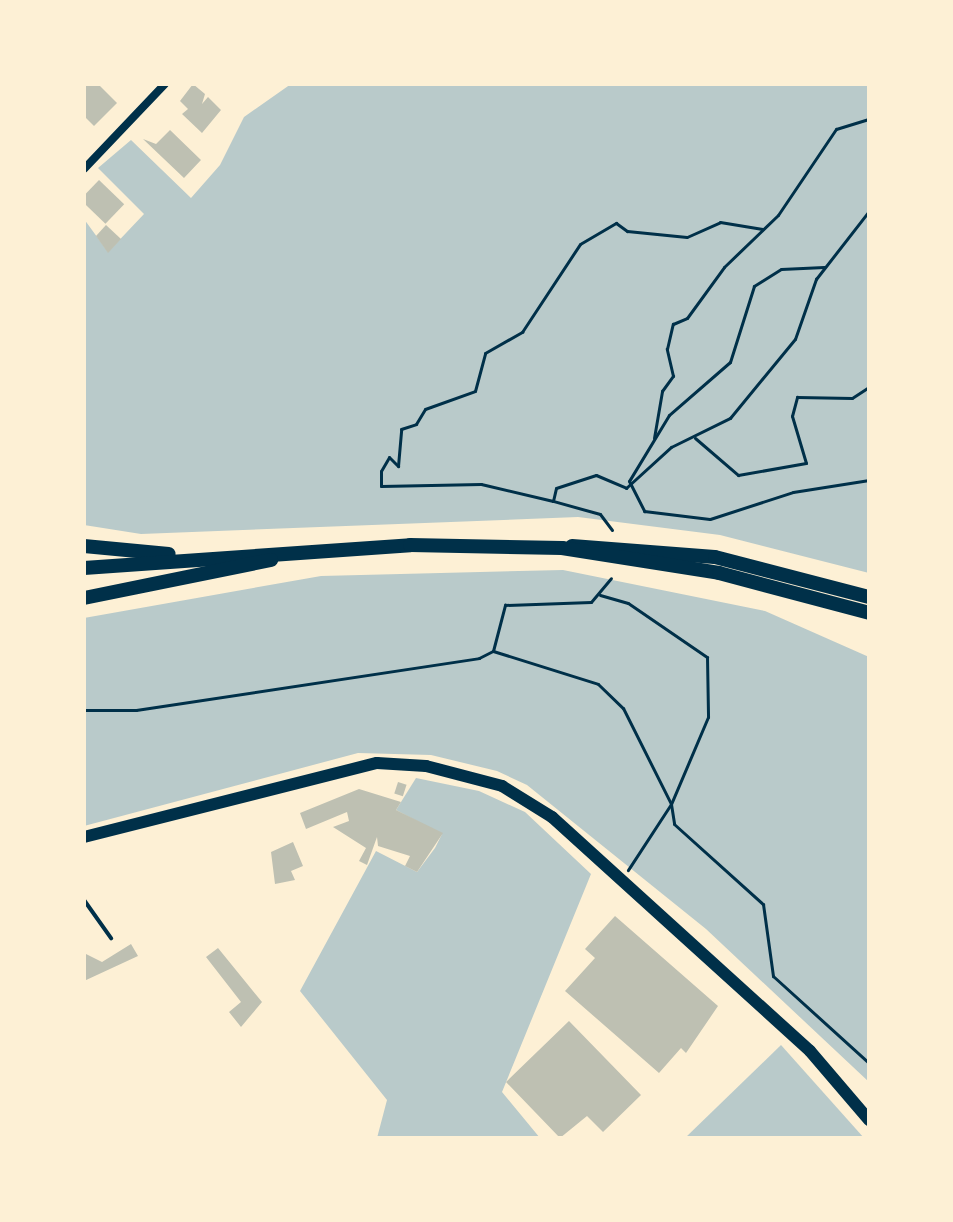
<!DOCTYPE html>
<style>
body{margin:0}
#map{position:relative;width:953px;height:1222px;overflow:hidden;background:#fdf0d5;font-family:Spectral,serif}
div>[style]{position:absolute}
.green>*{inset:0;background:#b9caca}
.building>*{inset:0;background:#bec0b2;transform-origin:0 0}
.path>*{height:3px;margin:-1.5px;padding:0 1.5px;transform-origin:1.5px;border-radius:1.5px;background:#003049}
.service>*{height:4px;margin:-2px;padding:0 2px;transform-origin:2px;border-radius:2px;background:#003049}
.minor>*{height:8px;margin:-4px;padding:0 4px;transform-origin:4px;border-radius:4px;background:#003049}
.secondary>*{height:12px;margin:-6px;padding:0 6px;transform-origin:6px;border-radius:6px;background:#003049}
.primary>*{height:14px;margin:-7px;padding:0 7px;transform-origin:7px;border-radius:7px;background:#003049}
span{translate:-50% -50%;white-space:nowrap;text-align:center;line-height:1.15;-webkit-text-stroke:7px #fdf0d5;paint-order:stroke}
.frame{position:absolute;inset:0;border:86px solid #fdf0d5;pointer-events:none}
</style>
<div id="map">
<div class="green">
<i style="clip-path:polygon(291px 84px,869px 84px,869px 573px,720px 535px,578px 517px,141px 534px,84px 525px,84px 219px,108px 252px,144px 214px,98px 168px,131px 140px,191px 198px,220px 165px,244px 117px)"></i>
<i style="clip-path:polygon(563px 570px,765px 611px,869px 657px,869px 1082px,706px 929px,527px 785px,497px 771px,431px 755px,358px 753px,84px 826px,84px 618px,321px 576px)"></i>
<i style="clip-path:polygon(416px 778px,479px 791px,525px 812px,591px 874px,502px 1092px,540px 1138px,377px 1138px,387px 1100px,300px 991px,376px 851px,417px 872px,435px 848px,442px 834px,396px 810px)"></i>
<i style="clip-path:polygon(781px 1045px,864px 1138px,685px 1138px)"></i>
</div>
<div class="building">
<i style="clip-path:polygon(98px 84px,117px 103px,94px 126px,84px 116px,84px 85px)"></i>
<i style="clip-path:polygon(193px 84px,205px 94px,202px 104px,208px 97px,221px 110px,202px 133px,182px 114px,188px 109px,180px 101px)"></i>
<i style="clip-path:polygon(170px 130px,201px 160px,184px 178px,143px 139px,156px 144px)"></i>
<i style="left:99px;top:180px;width:35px;height:27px;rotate:44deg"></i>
<i style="clip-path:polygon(106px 225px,121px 239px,108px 253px,96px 236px)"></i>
<i style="left:398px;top:782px;width:9px;height:12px;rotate:18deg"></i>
<i style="clip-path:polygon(359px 789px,401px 802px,396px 810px,443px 833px,417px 872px,405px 866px,410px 856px,378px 846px,377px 837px,367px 865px,359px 861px,366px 848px,333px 827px,349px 821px,347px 812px,306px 829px,300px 813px)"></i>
<i style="clip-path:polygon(293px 842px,303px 866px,291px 871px,295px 880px,275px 884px,271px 852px)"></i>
<i style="clip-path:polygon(615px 916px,718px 1006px,686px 1053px,681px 1048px,659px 1073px,565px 991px,595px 958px,585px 949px)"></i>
<i style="clip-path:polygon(131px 944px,138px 956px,84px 981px,84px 953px,102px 962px)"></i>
<i style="clip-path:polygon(218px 948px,262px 1002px,241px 1027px,229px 1012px,241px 1002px,206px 957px)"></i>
<i style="clip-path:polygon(569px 1021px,641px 1095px,603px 1132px,587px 1116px,560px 1138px,506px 1082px)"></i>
</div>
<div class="path">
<i style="left:824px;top:267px;width:43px;rotate:177.3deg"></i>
<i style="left:781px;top:269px;width:32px;rotate:148deg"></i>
<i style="left:754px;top:286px;width:80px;rotate:107.5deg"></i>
<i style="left:730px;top:362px;width:81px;rotate:139deg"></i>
<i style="left:669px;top:415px;width:77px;rotate:121.2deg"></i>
<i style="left:629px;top:481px;width:34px;rotate:63deg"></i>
<i style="left:644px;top:511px;width:66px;rotate:6.9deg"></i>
<i style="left:710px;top:519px;width:87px;rotate:-18deg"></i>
<i style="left:793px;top:492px;width:77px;rotate:-9deg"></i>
<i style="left:654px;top:438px;width:48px;rotate:-80.3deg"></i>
<i style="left:662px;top:391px;width:19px;rotate:-54deg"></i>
<i style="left:673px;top:376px;width:28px;rotate:-103deg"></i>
<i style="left:667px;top:349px;width:26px;rotate:-77deg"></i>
<i style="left:673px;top:324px;width:15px;rotate:-23deg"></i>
<i style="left:687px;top:318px;width:63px;rotate:-54deg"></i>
<i style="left:724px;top:267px;width:75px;rotate:-43.9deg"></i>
<i style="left:778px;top:215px;width:104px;rotate:-56deg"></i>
<i style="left:836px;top:129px;width:34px;rotate:-17deg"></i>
<i style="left:695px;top:438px;width:57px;rotate:40.7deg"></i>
<i style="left:738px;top:475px;width:69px;rotate:-10deg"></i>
<i style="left:806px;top:463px;width:49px;rotate:-106.6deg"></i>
<i style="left:792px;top:416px;width:20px;rotate:-75deg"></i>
<i style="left:797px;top:397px;width:55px;rotate:1deg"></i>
<i style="left:852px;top:398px;width:20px;rotate:-33deg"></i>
<i style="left:553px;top:501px;width:74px;rotate:-166.7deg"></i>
<i style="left:481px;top:484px;width:100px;rotate:178.9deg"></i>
<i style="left:381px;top:486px;width:15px;rotate:-90deg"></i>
<i style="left:381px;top:471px;width:16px;rotate:-60deg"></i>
<i style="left:389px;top:457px;width:13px;rotate:45deg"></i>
<i style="left:398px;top:466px;width:37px;rotate:-85deg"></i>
<i style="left:401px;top:429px;width:16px;rotate:-18deg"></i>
<i style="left:416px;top:424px;width:17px;rotate:-59deg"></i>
<i style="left:425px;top:409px;width:53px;rotate:-19.8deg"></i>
<i style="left:475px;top:391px;width:39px;rotate:-75deg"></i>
<i style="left:485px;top:353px;width:43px;rotate:-29.6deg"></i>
<i style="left:522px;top:332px;width:105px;rotate:-56.6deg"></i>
<i style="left:580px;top:244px;width:42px;rotate:-30.3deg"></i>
<i style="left:616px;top:223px;width:14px;rotate:36deg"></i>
<i style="left:627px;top:231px;width:60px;rotate:5.7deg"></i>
<i style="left:687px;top:237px;width:36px;rotate:-24deg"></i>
<i style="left:720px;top:222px;width:43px;rotate:9.5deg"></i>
<i style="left:612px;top:530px;width:20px;rotate:-127deg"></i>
<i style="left:600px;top:514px;width:49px;rotate:-164.5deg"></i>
<i style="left:553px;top:501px;width:13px;rotate:-77deg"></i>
<i style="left:556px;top:488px;width:42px;rotate:-18deg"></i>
<i style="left:596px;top:475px;width:33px;rotate:23deg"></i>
<i style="left:626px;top:488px;width:61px;rotate:-42.3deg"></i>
<i style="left:671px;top:447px;width:66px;rotate:-26.2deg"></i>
<i style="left:730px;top:418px;width:102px;rotate:-50.6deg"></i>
<i style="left:795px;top:339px;width:64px;rotate:-70.7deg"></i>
<i style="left:816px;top:279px;width:86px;rotate:-52.1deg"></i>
<i style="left:600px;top:595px;width:29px;rotate:16deg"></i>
<i style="left:628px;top:603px;width:96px;rotate:34.4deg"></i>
<i style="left:707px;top:657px;width:60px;rotate:89deg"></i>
<i style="left:708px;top:717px;width:95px;rotate:113deg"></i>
<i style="left:671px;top:804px;width:20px;rotate:81deg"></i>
<i style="left:674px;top:824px;width:120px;rotate:42deg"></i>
<i style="left:763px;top:904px;width:73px;rotate:82.1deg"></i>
<i style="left:773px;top:976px;width:130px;rotate:42.2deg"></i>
<i style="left:493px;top:651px;width:110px;rotate:17.4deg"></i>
<i style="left:598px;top:684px;width:35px;rotate:44deg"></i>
<i style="left:623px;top:708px;width:107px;rotate:63.4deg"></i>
<i style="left:671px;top:804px;width:79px;rotate:123.1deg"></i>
<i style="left:84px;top:710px;width:52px"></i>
<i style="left:136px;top:710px;width:347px;rotate:-8.6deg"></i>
<i style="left:479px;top:658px;width:16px;rotate:-27deg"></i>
<i style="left:493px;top:651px;width:48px;rotate:-75.4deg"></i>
<i style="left:505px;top:605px;width:86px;rotate:-2deg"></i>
<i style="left:591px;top:602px;width:31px;rotate:-50deg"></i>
</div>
<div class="service">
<i style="left:84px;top:900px;width:47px;rotate:54.6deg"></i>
</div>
<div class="minor">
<i style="left:84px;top:169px;width:117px;rotate:-46.4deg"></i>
</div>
<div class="secondary">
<i style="left:84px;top:837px;width:302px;rotate:-14.2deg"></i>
<i style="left:377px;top:763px;width:49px;rotate:3.5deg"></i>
<i style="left:426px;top:766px;width:79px;rotate:14.7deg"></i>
<i style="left:502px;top:786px;width:59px;rotate:31.8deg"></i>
<i style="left:552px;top:817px;width:348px;rotate:42.2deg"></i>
<i style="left:810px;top:1051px;width:91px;rotate:49.5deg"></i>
</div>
<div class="primary">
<i style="left:84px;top:546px;width:85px;rotate:5.4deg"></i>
<i style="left:572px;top:546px;width:143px;rotate:4.4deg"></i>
<i style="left:715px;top:557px;width:159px;rotate:14.6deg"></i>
<i style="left:84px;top:568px;width:327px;rotate:-4deg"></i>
<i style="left:410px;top:545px;width:152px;rotate:1.1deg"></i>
<i style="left:562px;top:548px;width:159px;rotate:9deg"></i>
<i style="left:719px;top:573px;width:155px;rotate:14.9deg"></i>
<i style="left:84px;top:598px;width:191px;rotate:-11.5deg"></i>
</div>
<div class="frame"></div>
</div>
